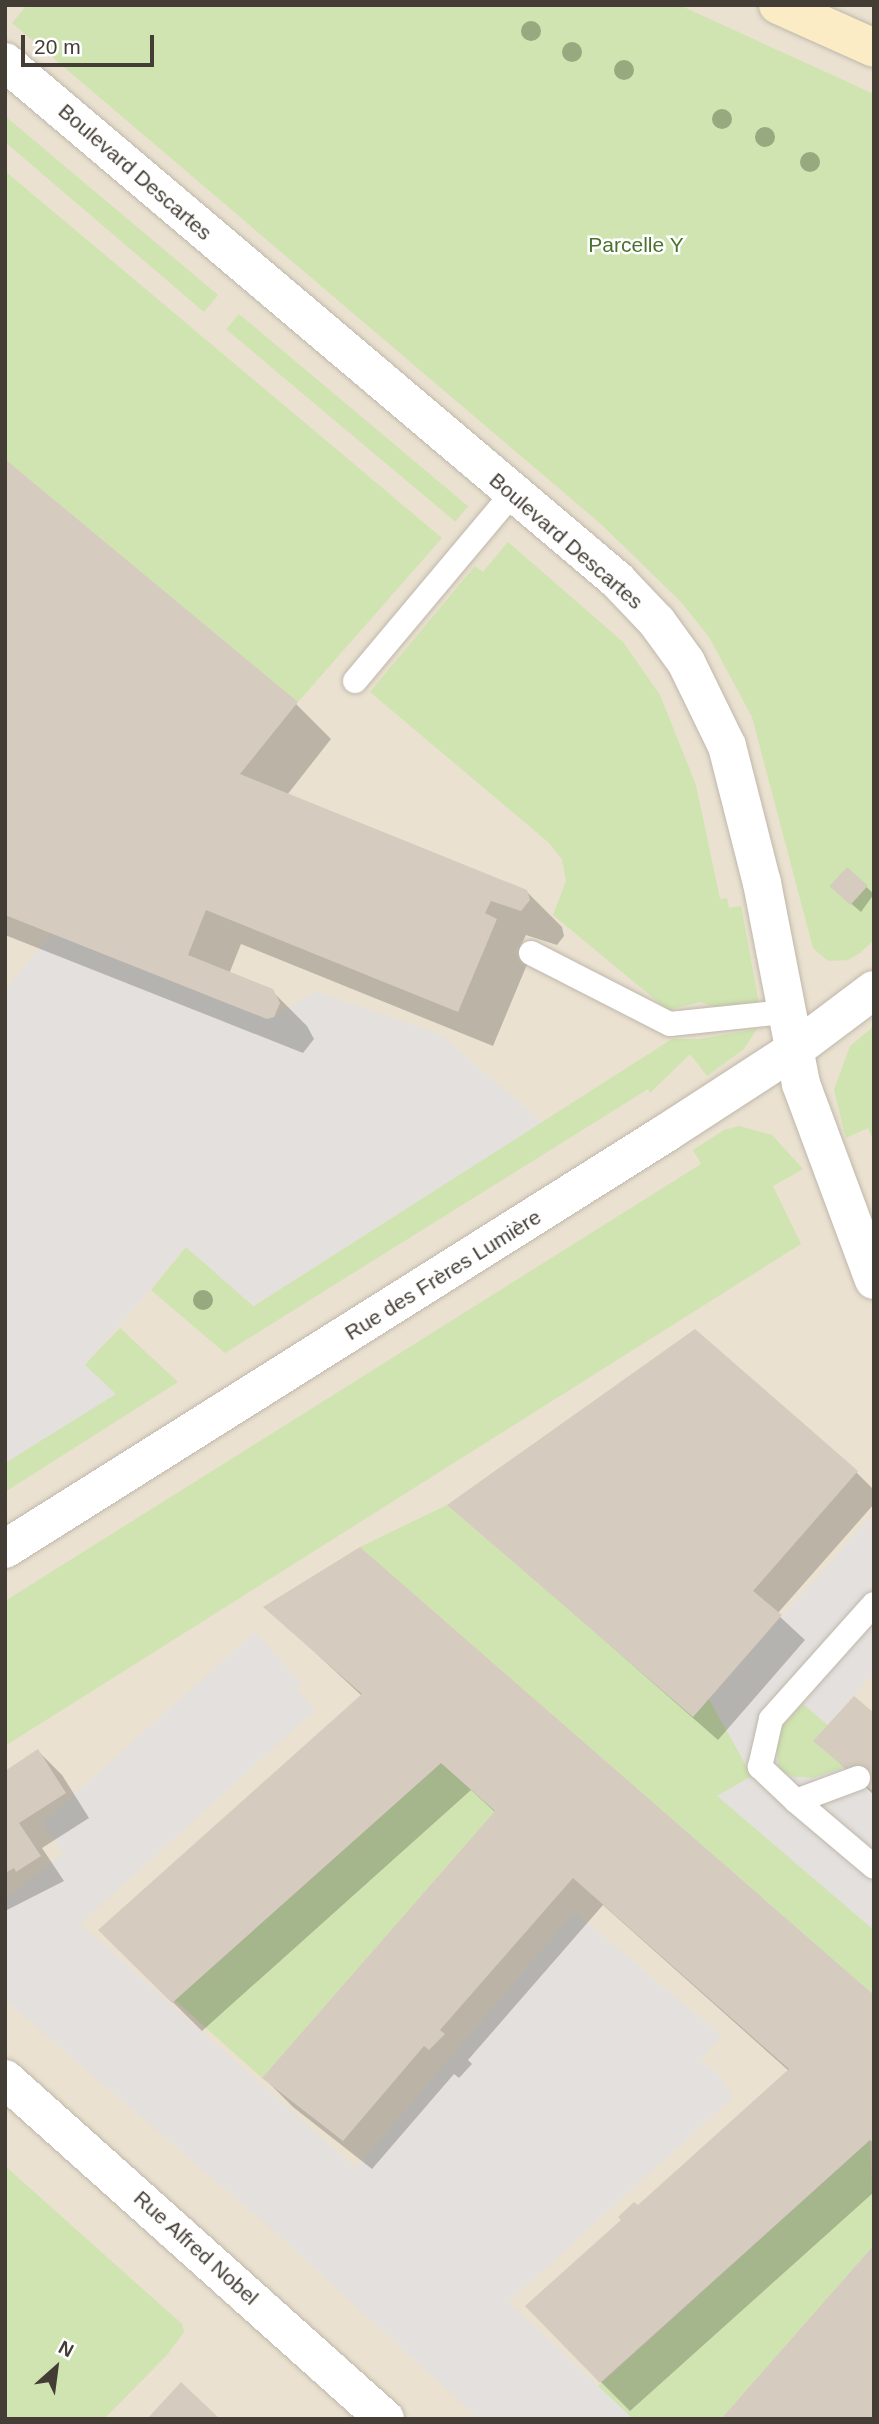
<!DOCTYPE html>
<meta charset="utf-8">
<style>
body{margin:0}
#map{position:relative;width:879px;height:2424px;overflow:hidden;background:#f2ede5;font-family:Arial,sans-serif}
div>[style]{position:absolute}
.education>*{inset:0;background:#eae1d0;transform-origin:0 0}
.green>*{inset:0;background:#cfe4b0;transform-origin:0 0}
.parking>*{inset:0;background:#e3e0dd}
.shadow>*{inset:0;background:#0003}
.building>*{inset:0;background:#d5cbbe;transform-origin:0 0}
.roads{filter:drop-shadow(0 0 2px #bfb7ab) drop-shadow(0 0 2px #bfb7ab)}
.lane>*{height:24px;margin:-12px;padding:0 12px;transform-origin:12px;border-radius:12px;background:#fff}
.street>*{height:38px;margin:-19px;padding:0 19px;transform-origin:19px;border-radius:19px;background:#fff}
.secondary>*{height:38px;margin:-19px;padding:0 19px;transform-origin:19px;border-radius:19px;background:#fbecc5}
.trees>*{width:20px;height:20px;margin:-10px;border-radius:50%;background:#96a97f}
span{translate:-50% -50%;white-space:nowrap;text-align:center;line-height:1.15;-webkit-text-stroke:5px #fff;paint-order:stroke}
.street-label{font-size:21px;color:#443d35}
.park-label{font-size:21px;color:#4a722c}
.frame{position:absolute;inset:0;border:7px solid #443d35;pointer-events:none}
.north{position:absolute;left:21px;top:2333px;width:70px;height:70px;-webkit-text-stroke:5px #fff;paint-order:stroke;rotate:28deg;font-size:19px;font-weight:700;line-height:28px;text-align:center;color:#443d35}
.north::after{content:'';display:block;margin:auto;width:24px;height:32px;background:#443d35;clip-path:polygon(50% 0,100% 100%,50% 72%,0 100%)}
.scale{position:absolute;left:21px;top:35px;width:133px;height:32px;box-sizing:border-box;border:4px solid #443d35;border-top:0;padding-left:9px;font-size:21px;line-height:24px;white-space:nowrap;color:#443d35;-webkit-text-stroke:5px #fff;paint-order:stroke}
</style>
<div id="map">
<div class="education">
<i style="left:5px;top:5px;width:869px;height:2414px"></i>
</div>
<div class="green">
<i style="clip-path:polygon(27px 5px,679px 5px,874px 94px,874px 940px,860px 953px,848px 960px,828px 961px,813px 948px,752px 717px,709px 637px,682px 603px,602px 525px,12px 23px)"></i>
<i style="clip-path:polygon(5px 116px,218px 295px,204px 312px,5px 142px)"></i>
<i style="clip-path:polygon(5px 171px,442px 538px,298px 702px,5px 459px)"></i>
<i style="left:239px;top:314px;width:299px;height:20px;rotate:40deg"></i>
<i style="clip-path:polygon(508px 542px,623px 642px,660px 695px,696px 785px,720px 899px,727px 898px,729px 908px,741px 906px,760px 1009px,722px 1010px,700px 1002px,668px 1010px,553px 915px,566px 881px,562px 859px,548px 842px,370px 692px,475px 566px,483px 572px)"></i>
<i style="clip-path:polygon(874px 1026px,874px 1142px,868px 1128px,846px 1138px,834px 1090px,850px 1046px)"></i>
<i style="clip-path:polygon(757px 1029px,744px 1049px,707px 1076px,690px 1054px,650px 1093px,648px 1089px,225px 1353px,151px 1290px,186px 1247px,254px 1306px,672px 1039px,699px 1039px)"></i>
<i style="clip-path:polygon(739px 1126px,772px 1135px,803px 1169px,773px 1186px,801px 1244px,5px 1746px,5px 1601px,701px 1164px,693px 1150px,724px 1130px)"></i>
<i style="clip-path:polygon(120px 1328px,178px 1382px,5px 1492px,5px 1463px,115px 1394px,84px 1365px)"></i>
<i style="clip-path:polygon(447px 1505px,693px 1717px,709px 1699px,752px 1776px,718px 1796px,874px 1930px,874px 1995px,360px 1547px)"></i>
<i style="clip-path:polygon(803px 1704px,828px 1725px,814px 1741px,846px 1767px,813px 1778px,794px 1777px,779px 1770px,775px 1733px)"></i>
<i style="clip-path:polygon(441px 1763px,495px 1811px,262px 2078px,175px 2000px)"></i>
<i style="clip-path:polygon(870px 2140px,874px 2245px,721px 2419px,633px 2419px,598px 2386px)"></i>
<i style="clip-path:polygon(5px 2166px,182px 2324px,184px 2332px,167px 2355px,104px 2419px,5px 2419px)"></i>
</div>
<div class="parking">
<i style="clip-path:polygon(52px 933px,274px 1017px,315px 991px,441px 1035px,542px 1122px,253px 1306px,186px 1247px,85px 1365px,116px 1394px,5px 1463px,5px 990px)"></i>
<i style="clip-path:polygon(874px 1513px,874px 1672px,828px 1725px,803px 1704px,775px 1734px,779px 1770px,794px 1777px,813px 1778px,846px 1767px,874px 1792px,874px 1930px,717px 1796px,752px 1776px,709px 1699px)"></i>
<i style="clip-path:polygon(255px 1632px,302px 1684px,296px 1688px,315px 1710px,80px 1924px,356px 2168px,574px 1912px,722px 2036px,700px 2060px,717px 2073px,733px 2097px,508px 2302px,633px 2419px,479px 2419px,273px 2230px,5px 2000px,5px 1899px,63px 1853px,42px 1823px)"></i>
</div>
<div class="shadow">
<i style="clip-path:polygon(5px 461px,296px 704px,331px 739px,287px 795px,526px 891px,562px 927px,564px 936px,557px 945px,526px 935px,521px 945px,531px 955px,493px 1046px,241px 944px,229px 974px,272px 991px,307px 1026px,314px 1039px,303px 1053px,5px 935px)"></i>
<i style="clip-path:polygon(847px 869px,874px 894px,861px 912px,841px 895px)"></i>
<i style="clip-path:polygon(856px 1472px,874px 1490px,874px 1504px,777px 1614px,805px 1640px,718px 1740px,450px 1505px)"></i>
<i style="clip-path:polygon(266px 1607px,874px 1997px,874px 2192px,630px 2411px,601px 2382px,638px 2208px,789px 2071px,603px 1905px,468px 2060px,472px 2064px,459px 2078px,454px 2074px,372px 2169px,293px 2107px,264px 2078px,496px 1813px,471px 1790px,202px 2031px,100px 1930px,362px 1696px)"></i>
<i style="clip-path:polygon(874px 1715px,874px 1795px,816px 1741px)"></i>
<i style="clip-path:polygon(38px 1751px,62px 1775px,89px 1818px,42px 1848px,64px 1881px,5px 1911px,5px 1773px)"></i>
</div>
<div class="building">
<i style="clip-path:polygon(5px 459px,298px 702px,240px 774px,527px 890px,530px 900px,521px 911px,491px 901px,485px 913px,497px 919px,458px 1012px,206px 910px,188px 955px,273px 989px,280px 1003px,274px 1017px,267px 1019px,5px 915px)"></i>
<i style="left:847px;top:867px;width:28px;height:26px;rotate:42deg"></i>
<i style="clip-path:polygon(695px 1329px,858px 1471px,753px 1591px,782px 1615px,693px 1717px,447px 1505px)"></i>
<i style="clip-path:polygon(360px 1547px,874px 1995px,874px 2143px,870px 2140px,600px 2383px,525px 2306px,621px 2220px,618px 2217px,634px 2202px,638px 2205px,789px 2069px,573px 1878px,440px 2030px,445px 2034px,429px 2050px,424px 2046px,343px 2141px,262px 2078px,495px 1811px,441px 1763px,172px 2003px,98px 1930px,362px 1694px,263px 1607px)"></i>
<i style="clip-path:polygon(854px 1696px,874px 1713px,874px 1792px,813px 1741px)"></i>
<i style="clip-path:polygon(38px 1749px,66px 1793px,19px 1823px,41px 1856px,16px 1872px,14px 1868px,5px 1873px,5px 1771px)"></i>
<i style="clip-path:polygon(874px 2245px,874px 2419px,721px 2419px)"></i>
<i style="clip-path:polygon(181px 2382px,220px 2419px,147px 2419px)"></i>
</div>
<div class="roads">
<div class="lane">
<i style="left:355px;top:681px;width:246px;rotate:-50deg"></i>
<i style="left:531px;top:953px;width:156px;rotate:27.1deg"></i>
<i style="left:670px;top:1024px;width:116px;rotate:-6deg"></i>
<i style="left:858px;top:1778px;width:66px;rotate:159.6deg"></i>
<i style="left:796px;top:1801px;width:50px;rotate:-136.6deg"></i>
<i style="left:760px;top:1767px;width:49px;rotate:-77.1deg"></i>
<i style="left:771px;top:1719px;width:154px;rotate:-48.2deg"></i>
<i style="left:796px;top:1801px;width:102px;rotate:40.2deg"></i>
</div>
<div class="street">
<i style="left:5px;top:62px;width:802px;rotate:40.24deg"></i>
<i style="left:617px;top:580px;width:58px;rotate:46.4deg"></i>
<i style="left:657px;top:622px;width:49px;rotate:54.1deg"></i>
<i style="left:686px;top:662px;width:93px;rotate:64deg"></i>
<i style="left:727px;top:746px;width:141px;rotate:75.7deg"></i>
<i style="left:762px;top:883px;width:205px;rotate:79deg"></i>
<i style="left:801px;top:1084px;width:209px;rotate:69.6deg"></i>
<i style="left:5px;top:1549px;width:781px;rotate:-32.18deg"></i>
<i style="left:666px;top:1133px;width:153px;rotate:-33deg"></i>
<i style="left:794px;top:1050px;width:100px;rotate:-36.9deg"></i>
<i style="left:5px;top:2079px;width:510px;rotate:41.82deg"></i>
</div>
<div class="secondary">
<i style="left:778px;top:5px;width:105px;rotate:24.1deg"></i>
</div>
</div>
<div class="trees">
<i style="left:531px;top:31px"></i>
<i style="left:572px;top:52px"></i>
<i style="left:624px;top:70px"></i>
<i style="left:722px;top:119px"></i>
<i style="left:765px;top:137px"></i>
<i style="left:810px;top:162px"></i>
<i style="left:203px;top:1300px"></i>
</div>
<div class="street-label">
<span style="left:135px;top:172px;rotate:41deg">Boulevard Descartes</span>
<span style="left:566px;top:541px;rotate:41deg">Boulevard Descartes</span>
<span style="left:443px;top:1275px;rotate:-32deg">Rue des Frères Lumière</span>
<span style="left:196px;top:2248px;rotate:42deg">Rue Alfred Nobel</span>
</div>
<div class="park-label">
<span style="left:636px;top:245px">Parcelle Y</span>
</div>
<div class="frame"></div>
<div class="north">N</div>
<div class="scale">20 m</div>
</div>
